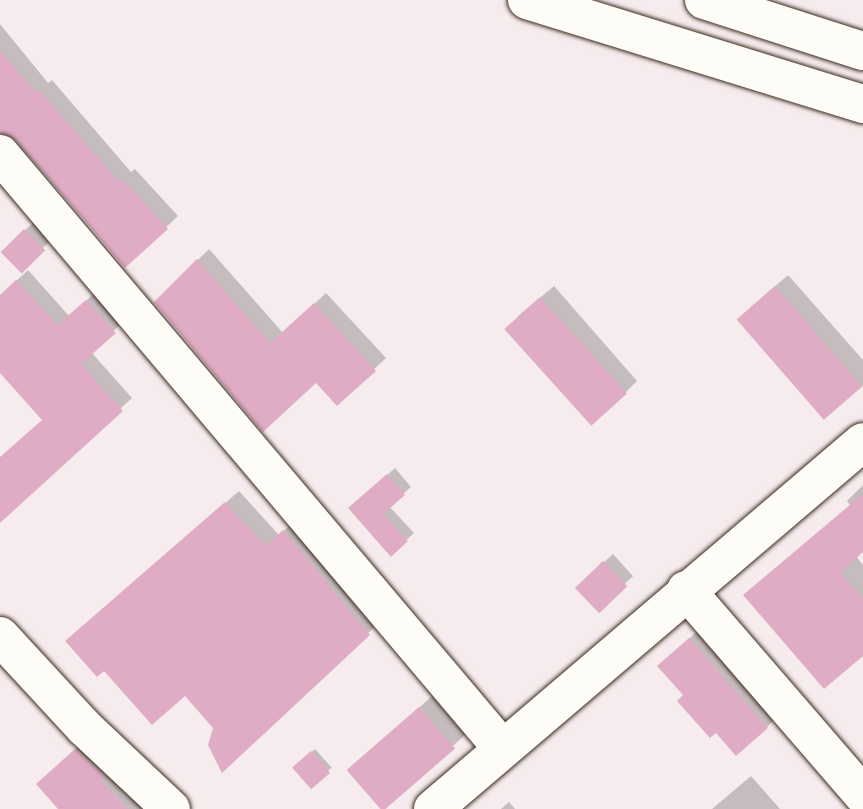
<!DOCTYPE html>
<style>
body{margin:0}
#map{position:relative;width:863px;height:809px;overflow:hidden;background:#f7eced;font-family:"Patrick Hand",sans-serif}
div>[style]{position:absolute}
.shadow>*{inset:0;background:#0003;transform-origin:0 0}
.building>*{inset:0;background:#dfabc5;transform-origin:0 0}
.roads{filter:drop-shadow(0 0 2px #3b2a1e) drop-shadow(0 0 2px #3b2a1e)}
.minor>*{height:38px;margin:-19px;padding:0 19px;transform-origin:19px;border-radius:19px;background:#fdfcf7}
span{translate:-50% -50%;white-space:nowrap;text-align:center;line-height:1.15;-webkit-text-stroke:5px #fdfcf7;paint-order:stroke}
</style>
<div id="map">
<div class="shadow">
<i style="clip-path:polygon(0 24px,48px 83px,52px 80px,131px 172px,135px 169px,178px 216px,125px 266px,7px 131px,0 133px)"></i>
<i style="left:34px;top:222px;width:25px;height:42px;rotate:47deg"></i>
<i style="clip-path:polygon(209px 249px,283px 333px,326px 293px,386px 358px,337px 404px,316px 381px,156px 302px)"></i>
<i style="clip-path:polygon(28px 270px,69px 316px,98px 290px,125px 320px,91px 352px,132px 398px,0 520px,0 458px,44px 419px,0 369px,0 296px)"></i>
<i style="clip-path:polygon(788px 275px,863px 360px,863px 385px,825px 418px,751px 307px)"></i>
<i style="clip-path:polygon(554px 286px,637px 381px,625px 393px,518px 316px)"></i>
<i style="clip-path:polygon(395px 468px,411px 487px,389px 506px,414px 533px,391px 554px,358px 501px)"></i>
<i style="clip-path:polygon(863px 485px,863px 550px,856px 556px,863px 565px,863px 654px,746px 595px,850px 505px,847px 501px)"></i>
<i style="clip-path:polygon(239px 491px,279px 535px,296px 520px,381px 621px,222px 770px,215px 727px,185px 694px,80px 629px)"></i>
<i style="left:613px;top:554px;width:30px;height:50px;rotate:48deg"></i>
<i style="clip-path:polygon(702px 627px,779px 715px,767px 727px,685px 695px,672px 654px)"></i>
<i style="left:432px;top:696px;width:51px;height:112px;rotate:48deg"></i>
<i style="clip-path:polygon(86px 740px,149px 809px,60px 809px,48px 774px)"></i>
<i style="left:315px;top:749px;width:25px;height:28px;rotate:48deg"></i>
<i style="clip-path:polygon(751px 776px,780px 809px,712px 809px)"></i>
<i style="clip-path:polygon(509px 802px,515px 809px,501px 809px)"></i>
</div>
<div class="building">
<i style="clip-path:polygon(0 50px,36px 93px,39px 90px,119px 182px,122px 179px,168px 229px,125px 268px,17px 140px,0 133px)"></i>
<i style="left:24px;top:229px;width:30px;height:33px;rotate:45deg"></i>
<i style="clip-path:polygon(197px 259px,270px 343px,314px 303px,376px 371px,337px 406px,316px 383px,263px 432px,154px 302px)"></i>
<i style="clip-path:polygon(16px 280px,57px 325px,86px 300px,116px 333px,81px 364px,123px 411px,0 523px,0 457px,42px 420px,0 373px,0 295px)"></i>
<i style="left:775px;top:286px;width:133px;height:51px;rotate:49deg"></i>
<i style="left:540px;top:297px;width:130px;height:48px;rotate:48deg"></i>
<i style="clip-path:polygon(387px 474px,405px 495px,383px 514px,408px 541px,391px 557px,348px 508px)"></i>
<i style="clip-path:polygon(863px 494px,863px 552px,840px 572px,863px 599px,863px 656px,824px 689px,743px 595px)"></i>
<i style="clip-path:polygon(225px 502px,266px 546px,283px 530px,370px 635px,222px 773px,208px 745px,213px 728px,185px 696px,152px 725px,104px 671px,97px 677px,65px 641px)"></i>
<i style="left:603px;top:561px;width:35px;height:39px;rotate:46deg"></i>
<i style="clip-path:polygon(689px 638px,768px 728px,736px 756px,716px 733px,710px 738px,677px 701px,683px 695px,657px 666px)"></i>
<i style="left:419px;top:707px;width:55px;height:96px;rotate:49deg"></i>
<i style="clip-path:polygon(75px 749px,104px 776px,100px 780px,127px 809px,58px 809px,36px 784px)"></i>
<i style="left:311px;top:751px;width:29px;height:25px;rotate:49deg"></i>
</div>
<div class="roads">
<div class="minor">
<i style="left:527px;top:0;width:352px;rotate:17.2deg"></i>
<i style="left:704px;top:0;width:167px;rotate:17.8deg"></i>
<i style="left:0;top:154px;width:778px;rotate:49.8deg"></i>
<i style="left:686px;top:590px;width:271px;rotate:49.2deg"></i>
<i style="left:0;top:636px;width:125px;rotate:47.3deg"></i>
<i style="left:85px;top:728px;width:118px;rotate:43.3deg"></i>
<i style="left:433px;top:809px;width:565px;rotate:-40.48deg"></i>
</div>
</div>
</div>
